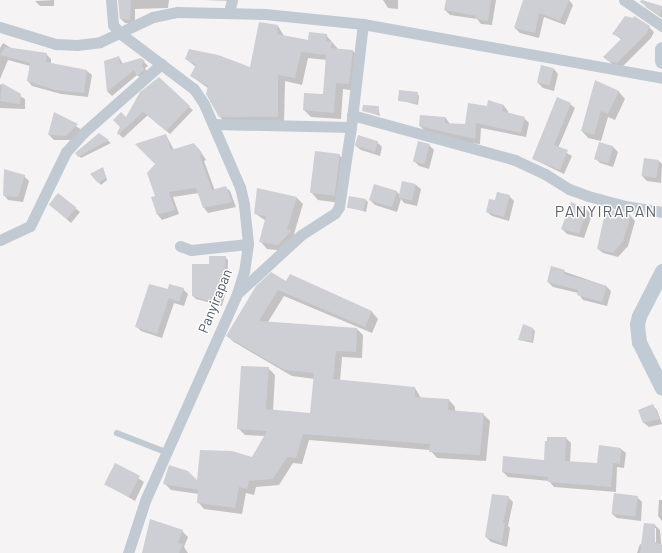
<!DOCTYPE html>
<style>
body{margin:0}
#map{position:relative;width:662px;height:553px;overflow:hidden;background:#f5f3f3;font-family:Barlow,sans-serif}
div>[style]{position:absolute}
.shadow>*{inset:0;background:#0003}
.building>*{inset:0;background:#cdcfd5;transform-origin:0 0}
.lane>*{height:5.5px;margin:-2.75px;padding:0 2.75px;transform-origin:2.75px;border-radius:2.75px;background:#c1cad2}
.street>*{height:11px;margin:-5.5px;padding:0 5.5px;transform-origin:5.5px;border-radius:5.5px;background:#c1cad2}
.secondary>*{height:15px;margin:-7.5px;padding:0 7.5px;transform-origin:7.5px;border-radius:7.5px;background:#c1cbd6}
span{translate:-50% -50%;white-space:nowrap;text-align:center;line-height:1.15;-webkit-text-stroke:3px #fff;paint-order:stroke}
.street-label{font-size:14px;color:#4a5661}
.quarter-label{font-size:16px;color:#5f6368;letter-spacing:1px}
</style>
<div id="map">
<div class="shadow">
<i style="clip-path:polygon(54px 0,54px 6px,40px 6px,35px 1px)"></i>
<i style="clip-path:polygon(119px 0,169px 0,168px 8px,135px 9px,135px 24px,125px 23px,120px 18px)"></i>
<i style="clip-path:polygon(204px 0,231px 0,231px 1px)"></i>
<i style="clip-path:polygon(383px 0,398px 0,398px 9px,388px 8px)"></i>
<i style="clip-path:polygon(447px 0,496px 0,492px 25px,481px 24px,477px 19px,450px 15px,445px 10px)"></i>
<i style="clip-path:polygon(524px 0,569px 0,573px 5px,565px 25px,544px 17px,539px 38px,520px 33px,515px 28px)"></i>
<i style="clip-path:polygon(642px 0,662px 7px,662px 18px,646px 7px)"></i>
<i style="clip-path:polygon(278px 26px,284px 36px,309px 41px,326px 35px,338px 49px,353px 51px,359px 57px,356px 91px,343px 89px,341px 119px,311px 117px,304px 110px,324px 95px,327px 60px,308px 58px,302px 85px,285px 81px,284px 124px,227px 124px,220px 117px,208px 88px,191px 76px,196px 67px,186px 59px,251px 69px)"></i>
<i style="clip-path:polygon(649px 27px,654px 32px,651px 38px,622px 67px,614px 66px,605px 57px,622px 40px,613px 33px)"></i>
<i style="clip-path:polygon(3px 43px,11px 48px,46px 54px,51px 59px,51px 64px,87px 71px,92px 75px,88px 97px,61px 94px,32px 86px,28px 81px,30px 66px,8px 60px,0 79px,0 48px)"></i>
<i style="clip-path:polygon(119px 57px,123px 64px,144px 62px,148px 66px,145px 68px,148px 74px,142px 79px,137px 75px,112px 96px,108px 92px,105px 62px)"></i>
<i style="clip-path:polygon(554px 69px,558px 74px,554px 91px,543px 88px,538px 83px)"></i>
<i style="clip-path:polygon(596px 82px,619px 92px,625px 99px,615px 120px,608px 117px,601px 141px,588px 138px,582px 131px)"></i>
<i style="clip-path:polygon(0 84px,25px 99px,25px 109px,0 108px)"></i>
<i style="clip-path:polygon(141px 92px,189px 107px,193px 110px,170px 134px,148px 115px,123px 138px,118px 133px)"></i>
<i style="clip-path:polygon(417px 93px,419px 96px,418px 105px,399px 100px)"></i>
<i style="clip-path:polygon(570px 104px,575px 108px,558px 148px,572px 156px,564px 174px,533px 159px)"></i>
<i style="clip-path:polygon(504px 106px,508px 111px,508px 114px,524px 118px,529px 123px,526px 137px,481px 128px,480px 144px,470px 143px,425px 131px,420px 126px,445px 117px,450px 124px,466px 125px,487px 107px)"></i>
<i style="clip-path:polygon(378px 107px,380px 116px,363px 110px)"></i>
<i style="clip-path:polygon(55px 113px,82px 130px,71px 140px,54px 140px,49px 135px)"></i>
<i style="clip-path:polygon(99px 134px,111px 143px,81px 158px,79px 156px)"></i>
<i style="clip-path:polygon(166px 135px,174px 150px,194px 144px,199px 149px,206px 160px,204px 161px,215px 191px,225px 187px,230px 191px,236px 207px,208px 213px,204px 208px,199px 193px,173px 197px,179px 214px,162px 220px,158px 215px,152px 198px,157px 197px,156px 164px)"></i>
<i style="clip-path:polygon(377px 142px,382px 147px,380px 156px,361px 150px,356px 146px)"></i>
<i style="clip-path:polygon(600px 144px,613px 147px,618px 152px,613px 167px,600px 163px,595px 158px)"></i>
<i style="clip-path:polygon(429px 145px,434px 150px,429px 169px,419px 166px,414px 161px)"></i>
<i style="clip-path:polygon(339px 155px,347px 163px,341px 203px,318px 200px,311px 192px)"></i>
<i style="clip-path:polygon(659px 161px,662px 164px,661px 183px,647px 181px,642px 176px)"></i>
<i style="clip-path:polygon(103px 168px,107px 180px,101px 185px,91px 174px)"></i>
<i style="clip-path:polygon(24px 176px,29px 181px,23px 202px,8px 200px,4px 195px)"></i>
<i style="clip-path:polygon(416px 185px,421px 189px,417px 206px,404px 203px,401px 199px,397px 212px,375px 205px,370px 200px,397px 192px,400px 195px)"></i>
<i style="clip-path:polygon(509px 196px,514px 201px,509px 221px,492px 216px,487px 212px)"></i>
<i style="clip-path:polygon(297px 198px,303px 204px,294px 234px,298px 237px,285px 251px,267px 249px,261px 242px,266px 221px,256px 214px)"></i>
<i style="clip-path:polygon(366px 200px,368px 202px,366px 212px,349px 207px)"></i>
<i style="clip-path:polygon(75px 208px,80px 212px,71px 223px,55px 209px)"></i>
<i style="clip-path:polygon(587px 210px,592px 215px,584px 238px,567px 234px,562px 229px)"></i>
<i style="clip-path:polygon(631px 216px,635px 221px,628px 246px,618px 257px,603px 253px,598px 249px)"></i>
<i style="clip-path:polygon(225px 257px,228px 260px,227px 288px,222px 306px,196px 299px,193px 296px,210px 265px)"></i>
<i style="clip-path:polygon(551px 267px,606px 286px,611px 291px,607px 306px,583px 300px,578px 293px,553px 287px,548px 282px)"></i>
<i style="clip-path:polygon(290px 275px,372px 312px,378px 319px,372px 333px,284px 296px,268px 322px,357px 329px,363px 335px,362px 358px,342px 357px,340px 381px,415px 388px,421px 398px,449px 400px,455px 407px,455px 411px,483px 414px,490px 421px,486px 461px,437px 458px,430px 450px,309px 440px,302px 464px,293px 463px,279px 485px,256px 487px,254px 495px,246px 493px,242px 514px,204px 509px,198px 502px,199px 494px,171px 490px,164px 483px,198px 482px,252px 458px,265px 436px,245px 435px,238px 428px,268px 368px,275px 375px,273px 411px,311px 414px,315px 379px,292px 376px,234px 342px,227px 336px,257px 287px,287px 283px)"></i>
<i style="clip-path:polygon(183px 289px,188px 294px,184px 306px,174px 303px,162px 338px,141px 331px,136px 326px,168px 290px)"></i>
<i style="clip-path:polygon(533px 329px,535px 331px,533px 343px,519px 340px)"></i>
<i style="clip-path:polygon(652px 405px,657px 410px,662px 424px,649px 427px,644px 423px)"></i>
<i style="clip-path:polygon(566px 438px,571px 443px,570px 462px,598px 465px,621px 449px,626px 453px,624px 468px,617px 467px,616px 492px,554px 487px,549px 481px,508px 477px,503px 472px,545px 461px)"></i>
<i style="clip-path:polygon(116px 464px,144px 482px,135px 501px,106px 484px)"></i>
<i style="clip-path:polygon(508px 497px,513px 502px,508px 526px,510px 528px,507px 547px,491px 542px,486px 537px)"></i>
<i style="clip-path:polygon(637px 497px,642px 502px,641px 521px,617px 518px,612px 514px)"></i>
<i style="clip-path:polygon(659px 500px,662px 500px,662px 521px,658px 516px)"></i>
<i style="clip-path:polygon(evenodd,655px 525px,660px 530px,662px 553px,637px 553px,640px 544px,642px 545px,655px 525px,654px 528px,656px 528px,656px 547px,654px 547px,654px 528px)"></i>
<i style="clip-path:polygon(182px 531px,188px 537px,184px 547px,188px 553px,143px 553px)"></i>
</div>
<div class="building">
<i style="clip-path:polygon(118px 0,131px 0,130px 20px,120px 19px)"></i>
<i style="clip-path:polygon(446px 0,491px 0,488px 21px,475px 19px,476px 16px,444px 10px)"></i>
<i style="clip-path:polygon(523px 0,569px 0,560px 21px,539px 13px,535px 33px,514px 28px)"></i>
<i style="clip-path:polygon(641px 0,662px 6px,660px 16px,640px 2px)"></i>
<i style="clip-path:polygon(625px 16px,633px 18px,634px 16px,650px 26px,647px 33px,617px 63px,608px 61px,603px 57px,622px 38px,612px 34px)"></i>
<i style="clip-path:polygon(259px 22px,278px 25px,277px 34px,308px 40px,309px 32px,327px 34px,326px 41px,332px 42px,331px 48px,353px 50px,349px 84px,336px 83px,334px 113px,303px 110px,304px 93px,323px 94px,326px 55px,301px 52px,295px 78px,278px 75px,278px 117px,219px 117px,206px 94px,208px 86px,190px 76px,196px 65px,185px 59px,189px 49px,218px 55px,250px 67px)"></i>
<i style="clip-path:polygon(5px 47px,47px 53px,46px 62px,87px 70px,84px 93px,55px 90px,27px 81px,30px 63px,0 55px)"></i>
<i style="clip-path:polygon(119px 56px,120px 64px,141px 58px,145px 61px,142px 64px,144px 70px,137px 76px,134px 70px,107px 92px,104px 61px)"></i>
<i style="left:541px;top:65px;width:13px;height:18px;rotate:13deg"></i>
<i style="clip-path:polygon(159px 77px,190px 106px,166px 131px,143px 112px,118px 135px,117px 133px,120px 127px,113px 120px,121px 112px,126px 117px,140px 92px)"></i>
<i style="clip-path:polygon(595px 80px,619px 91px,608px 114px,601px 111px,594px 135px,581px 131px)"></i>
<i style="clip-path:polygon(2px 83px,21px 94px,20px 104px,0 101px)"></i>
<i style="left:399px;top:90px;width:19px;height:11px;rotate:6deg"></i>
<i style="clip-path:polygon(557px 97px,571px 103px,554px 145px,568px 150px,560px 170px,532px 159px)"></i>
<i style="clip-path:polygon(488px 100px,504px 105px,502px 111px,525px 117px,521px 133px,476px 123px,475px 139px,419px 126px,420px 115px,445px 117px,445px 123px,465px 124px,468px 103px,487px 106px)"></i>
<i style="clip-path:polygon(363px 105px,379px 106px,378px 115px,362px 111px)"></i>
<i style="clip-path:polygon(54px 112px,78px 124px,66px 136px,48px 135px)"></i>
<i style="clip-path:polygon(99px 133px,109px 140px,78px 157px,75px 153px)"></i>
<i style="clip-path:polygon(166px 134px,171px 150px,194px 143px,203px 155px,200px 156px,212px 190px,226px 186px,232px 202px,203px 208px,196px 188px,169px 192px,175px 210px,157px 215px,151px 197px,155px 196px,147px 173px,155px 164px,135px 144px)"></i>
<i style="left:358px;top:135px;width:21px;height:11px;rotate:17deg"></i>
<i style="left:418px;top:141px;width:12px;height:21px;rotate:14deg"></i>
<i style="left:599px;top:142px;width:15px;height:18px;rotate:16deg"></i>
<i style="left:315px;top:151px;width:25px;height:42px;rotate:7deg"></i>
<i style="left:644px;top:158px;width:15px;height:18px;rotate:8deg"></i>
<i style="clip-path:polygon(103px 167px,106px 178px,98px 183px,90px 174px)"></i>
<i style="clip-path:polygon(4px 169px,25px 175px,18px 197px,3px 196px)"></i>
<i style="left:402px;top:181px;width:14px;height:17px;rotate:12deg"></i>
<i style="left:374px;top:184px;width:24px;height:17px;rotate:17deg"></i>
<i style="clip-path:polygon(257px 188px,297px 197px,287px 229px,292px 230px,278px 245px,259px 242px,266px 216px,254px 214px)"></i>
<i style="clip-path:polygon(497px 192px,510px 195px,504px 217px,486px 212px,489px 199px,495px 200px)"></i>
<i style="left:58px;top:193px;width:23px;height:15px;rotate:38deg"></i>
<i style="left:349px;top:196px;width:17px;height:12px;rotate:10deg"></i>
<i style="clip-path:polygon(571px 202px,587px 209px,579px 234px,561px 229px)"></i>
<i style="clip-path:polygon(606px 208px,631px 215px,623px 241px,613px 253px,597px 249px)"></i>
<i style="clip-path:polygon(209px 256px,226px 256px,224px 285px,219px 304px,192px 296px,192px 264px,209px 264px)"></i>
<i style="clip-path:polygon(551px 266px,565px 270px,564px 274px,607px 286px,602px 302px,577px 295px,578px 290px,547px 282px)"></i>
<i style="clip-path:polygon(271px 272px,286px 281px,290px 274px,372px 311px,365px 327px,278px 290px,259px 321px,357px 328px,356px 352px,336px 351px,333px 379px,415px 387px,415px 397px,449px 399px,448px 410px,484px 413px,480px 455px,429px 452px,430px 444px,303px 434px,296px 458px,287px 457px,273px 479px,249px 481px,247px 489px,239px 487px,235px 508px,197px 503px,198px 490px,163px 484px,169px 465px,188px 471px,197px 480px,200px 450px,232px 451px,252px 457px,267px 431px,237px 429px,241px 366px,269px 367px,266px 409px,310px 413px,314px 373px,285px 370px,226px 336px,256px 286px)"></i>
<i style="clip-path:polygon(149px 284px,168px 289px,169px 284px,184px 288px,179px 302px,169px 298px,157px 334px,135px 327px)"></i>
<i style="clip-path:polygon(523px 324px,533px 328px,532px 341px,518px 340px)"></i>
<i style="clip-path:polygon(653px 404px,660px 419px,643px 423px,638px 410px)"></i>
<i style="clip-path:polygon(547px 437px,566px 437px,565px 461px,597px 463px,599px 445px,621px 448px,620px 464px,613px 463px,611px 487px,548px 482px,548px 477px,502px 472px,503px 456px,544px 460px,545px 441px,547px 441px)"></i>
<i style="left:115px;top:463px;width:28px;height:24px;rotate:27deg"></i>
<i style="left:614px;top:493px;width:24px;height:21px;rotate:7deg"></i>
<i style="clip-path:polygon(492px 494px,509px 496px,503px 522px,505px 523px,502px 543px,485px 537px)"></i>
<i style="clip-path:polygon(150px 519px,183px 530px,178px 543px,183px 544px,179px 553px,142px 553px)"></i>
<i style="clip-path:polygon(644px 523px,655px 524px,655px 542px,662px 545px,662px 553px,640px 553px)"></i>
</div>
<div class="lane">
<i style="left:117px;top:433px;width:53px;rotate:21.2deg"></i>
</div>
<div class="street">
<i style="left:111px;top:0;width:25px;rotate:85deg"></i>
<i style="left:113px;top:25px;width:12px;rotate:48deg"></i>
<i style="left:121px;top:34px;width:91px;rotate:37deg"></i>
<i style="left:194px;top:89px;width:18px;rotate:56deg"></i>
<i style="left:204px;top:104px;width:90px;rotate:66.6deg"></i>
<i style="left:240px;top:187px;width:18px;rotate:77deg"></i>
<i style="left:244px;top:205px;width:39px;rotate:84deg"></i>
<i style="left:248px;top:244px;width:27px;rotate:98deg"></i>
<i style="left:244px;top:271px;width:24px;rotate:107deg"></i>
<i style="left:237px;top:294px;width:223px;rotate:114deg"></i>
<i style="left:146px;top:498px;width:58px;rotate:108.1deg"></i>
<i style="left:624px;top:0;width:46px;rotate:34.4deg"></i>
<i style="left:229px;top:12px;width:12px;rotate:-76deg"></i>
<i style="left:0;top:27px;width:59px;rotate:16.9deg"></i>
<i style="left:56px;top:44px;width:21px;rotate:3deg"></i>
<i style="left:77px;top:45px;width:23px;rotate:-7deg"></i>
<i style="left:100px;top:42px;width:59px;rotate:-25.3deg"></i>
<i style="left:153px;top:17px;width:25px;rotate:-12deg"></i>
<i style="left:177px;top:12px;width:88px;rotate:1.3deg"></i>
<i style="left:265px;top:14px;width:99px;rotate:5.8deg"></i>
<i style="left:363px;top:24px;width:304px;rotate:10.2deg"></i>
<i style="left:352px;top:115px;width:169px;rotate:15.4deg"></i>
<i style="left:515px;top:160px;width:33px;rotate:25deg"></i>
<i style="left:545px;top:174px;width:28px;rotate:32deg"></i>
<i style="left:569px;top:189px;width:20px;rotate:20deg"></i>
<i style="left:588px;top:196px;width:38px;rotate:15deg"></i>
<i style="left:625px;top:206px;width:37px;rotate:9deg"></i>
<i style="left:213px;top:124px;width:138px;rotate:1.2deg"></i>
<i style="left:351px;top:127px;width:104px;rotate:-83.4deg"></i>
<i style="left:0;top:240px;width:33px;rotate:-25deg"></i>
<i style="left:30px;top:226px;width:82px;rotate:-64.1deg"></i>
<i style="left:66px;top:152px;width:24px;rotate:-48deg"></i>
<i style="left:82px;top:134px;width:106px;rotate:-41.5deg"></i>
<i style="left:180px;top:246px;width:12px;rotate:20deg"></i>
<i style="left:191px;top:250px;width:57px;rotate:-6deg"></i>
<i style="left:239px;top:292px;width:84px;rotate:-42.6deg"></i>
<i style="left:301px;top:235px;width:40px;rotate:-32.9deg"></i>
<i style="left:335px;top:213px;width:7px;rotate:-56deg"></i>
<i style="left:339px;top:207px;width:81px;rotate:-81.5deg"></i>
</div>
<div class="secondary">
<i style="left:662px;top:49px;width:12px;rotate:90deg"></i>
<i style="left:662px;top:271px;width:51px;rotate:117.1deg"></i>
<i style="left:639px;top:316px;width:8px;rotate:104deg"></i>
<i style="left:637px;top:324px;width:18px;rotate:84deg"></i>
<i style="left:639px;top:342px;width:51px;rotate:63.4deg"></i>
</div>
<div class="street-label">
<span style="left:215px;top:301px;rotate:-68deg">Panyirapan</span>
</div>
<div class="quarter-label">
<span style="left:606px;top:211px">PANYIRAPAN</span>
</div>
</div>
